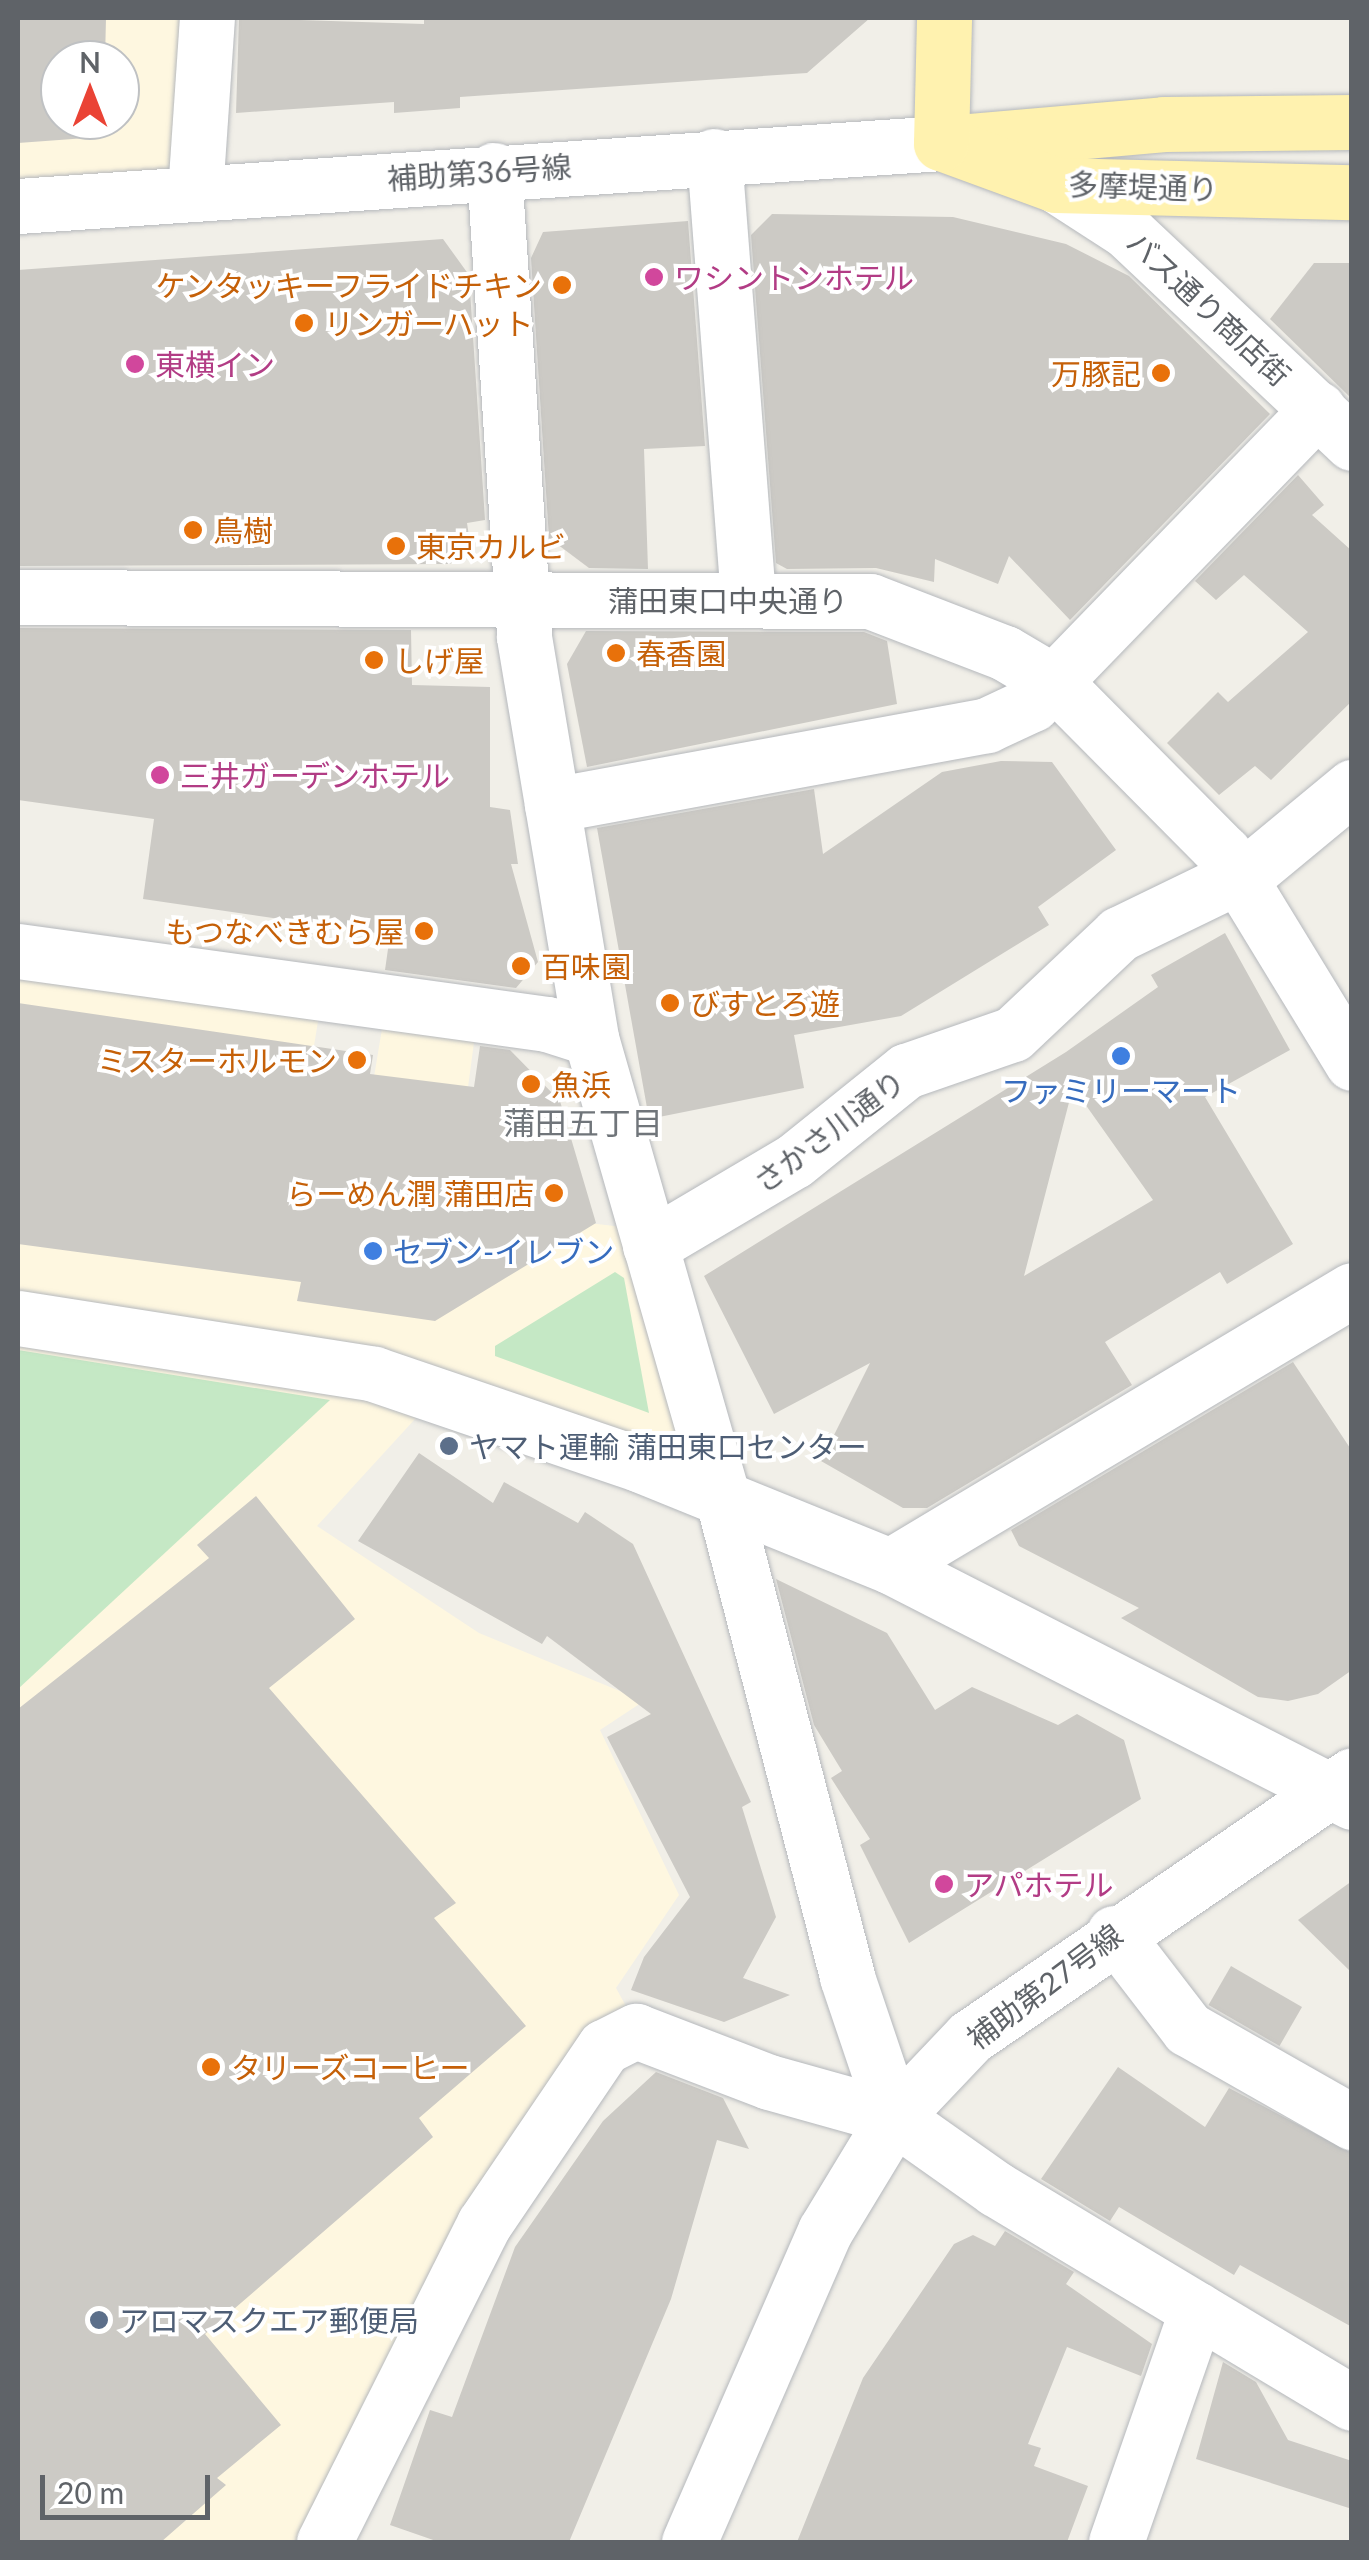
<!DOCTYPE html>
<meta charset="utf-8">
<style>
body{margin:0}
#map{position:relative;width:1369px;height:2560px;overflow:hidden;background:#f1efe8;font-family:Lato,"Noto Sans JP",sans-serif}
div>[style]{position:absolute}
.commercial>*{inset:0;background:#fef7e0}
.green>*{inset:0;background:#c5e8c5}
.building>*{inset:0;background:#cccac5;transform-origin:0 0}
.roads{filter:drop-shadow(0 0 2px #b5b8bc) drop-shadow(0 0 2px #b5b8bc)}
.minor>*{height:55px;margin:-27.5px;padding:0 27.5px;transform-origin:27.5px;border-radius:27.5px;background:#fff}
.major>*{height:55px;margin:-27.5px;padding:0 27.5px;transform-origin:27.5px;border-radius:27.5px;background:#fff2af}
.dots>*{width:28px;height:28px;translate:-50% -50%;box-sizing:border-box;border:5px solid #fff;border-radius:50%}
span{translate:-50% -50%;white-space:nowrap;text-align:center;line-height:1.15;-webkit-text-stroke:8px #fff;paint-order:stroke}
.street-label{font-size:30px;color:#5f6368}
.hotel-label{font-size:30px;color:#b23c85}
.left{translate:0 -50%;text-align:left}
.food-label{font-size:30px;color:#c56008}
.right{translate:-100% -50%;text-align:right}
.shop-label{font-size:30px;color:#366cbe}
.service-label{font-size:30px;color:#4e5e75}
.neighbourhood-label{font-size:32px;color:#70757a}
.frame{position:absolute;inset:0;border:20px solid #5f6368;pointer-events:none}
.north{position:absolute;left:40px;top:40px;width:100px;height:100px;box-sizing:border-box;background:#fff;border:2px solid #bfc1c3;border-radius:50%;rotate:0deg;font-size:28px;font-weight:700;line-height:40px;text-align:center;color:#5f6368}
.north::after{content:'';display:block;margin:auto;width:35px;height:45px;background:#ea4335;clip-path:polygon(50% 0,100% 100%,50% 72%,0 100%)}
.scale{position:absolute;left:40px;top:2475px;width:170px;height:45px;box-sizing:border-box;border:5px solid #5f6368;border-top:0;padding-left:12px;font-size:30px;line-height:35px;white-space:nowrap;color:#5f6368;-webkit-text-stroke:8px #fff;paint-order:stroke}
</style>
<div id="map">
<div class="commercial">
<i style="clip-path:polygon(evenodd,18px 18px,199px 18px,187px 198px,18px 179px,18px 18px,60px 60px,120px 60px,120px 120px,60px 120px,60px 60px)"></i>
<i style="clip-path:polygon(18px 958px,321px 1003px,292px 1181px,355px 1190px,383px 1023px,475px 1035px,452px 1207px,631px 1228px,694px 1468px,448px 1383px,317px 1526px,479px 1633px,644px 1701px,600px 1730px,679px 1895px,616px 1988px,632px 2017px,323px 2542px,18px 2542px)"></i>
</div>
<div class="green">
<i style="clip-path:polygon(615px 1272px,624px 1278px,649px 1413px,495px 1356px,495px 1346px)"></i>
<i style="clip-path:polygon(18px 1350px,330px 1400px,18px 1689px)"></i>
</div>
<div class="building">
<i style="clip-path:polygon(18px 18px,106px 18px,105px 60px,60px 60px,60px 120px,105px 120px,100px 137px,18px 143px)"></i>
<i style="clip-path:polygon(239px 18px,424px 24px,424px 18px,870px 18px,807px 73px,460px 97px,460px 108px,394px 113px,394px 102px,236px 113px)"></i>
<i style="clip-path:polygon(772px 214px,953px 217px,1066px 244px,1129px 276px,1270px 414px,1070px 620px,1009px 556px,998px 584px,935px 559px,934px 582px,876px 568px,787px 569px,776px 563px,751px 235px)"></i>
<i style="clip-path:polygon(688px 221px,705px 446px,644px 449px,648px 569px,589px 568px,549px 538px,531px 258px,543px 232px)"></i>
<i style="clip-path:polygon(443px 239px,469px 275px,485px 520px,467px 523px,470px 543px,450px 564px,18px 566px,18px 270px)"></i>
<i style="clip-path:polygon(1314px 263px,1352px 263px,1352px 399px,1270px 319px)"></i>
<i style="clip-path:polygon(1298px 475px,1324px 505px,1312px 515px,1352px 551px,1352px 701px,1271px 780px,1255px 766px,1219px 795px,1167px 743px,1218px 692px,1228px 702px,1308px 632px,1244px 575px,1216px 600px,1195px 581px)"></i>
<i style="clip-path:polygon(18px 628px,411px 630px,412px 685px,490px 687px,490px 807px,510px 810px,518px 864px,511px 864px,538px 962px,516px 988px,385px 970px,390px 935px,143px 899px,154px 819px,18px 800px)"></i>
<i style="clip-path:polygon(586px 631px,864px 632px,887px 641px,897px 704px,587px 767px,567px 664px)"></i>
<i style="clip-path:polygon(1001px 761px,1052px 762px,1116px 850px,1038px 907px,1049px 925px,901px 1016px,794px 1035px,804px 1088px,649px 1119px,597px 828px,814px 789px,823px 854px,942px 772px)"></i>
<i style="clip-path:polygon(evenodd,1225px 933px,1290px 1050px,1205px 1097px,1293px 1244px,1227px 1284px,1220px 1272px,1105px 1342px,1132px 1385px,927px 1508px,903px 1508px,821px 1461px,870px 1363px,774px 1414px,704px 1276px,1066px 1052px,1158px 987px,1151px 975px,1225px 933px,1073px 1087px,1153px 1200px,1024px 1276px,1073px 1087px)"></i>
<i style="clip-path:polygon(18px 1003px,373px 1055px,370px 1074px,474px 1087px,480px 1046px,510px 1050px,560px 1101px,596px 1223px,435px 1321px,297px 1301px,301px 1282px,18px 1244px)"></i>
<i style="clip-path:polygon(1293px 1362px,1352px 1451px,1352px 1670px,1318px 1694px,1288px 1701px,1258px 1697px,1121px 1618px,1139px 1608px,1019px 1546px,1011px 1530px)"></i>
<i style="clip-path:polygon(419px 1453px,493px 1503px,504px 1482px,578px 1523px,585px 1512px,633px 1544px,751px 1802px,742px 1807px,776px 1917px,743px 1978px,790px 1995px,724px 2022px,631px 1990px,644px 1957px,690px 1897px,607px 1737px,651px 1714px,547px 1636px,542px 1644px,358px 1541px)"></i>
<i style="clip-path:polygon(256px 1496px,355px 1619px,269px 1688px,456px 1903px,434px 1918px,526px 2026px,419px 2118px,433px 2137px,205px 2334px,281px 2425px,217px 2478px,226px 2485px,161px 2542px,18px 2542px,18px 1709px,209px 1558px,197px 1545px)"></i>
<i style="clip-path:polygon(776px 1579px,887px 1633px,935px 1710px,972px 1687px,1058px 1725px,1077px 1714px,1124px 1740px,1141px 1799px,909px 1943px,860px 1845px,870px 1839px,831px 1778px,842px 1771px,814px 1725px)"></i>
<i style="clip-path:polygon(1352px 1881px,1352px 1973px,1298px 1920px)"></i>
<i style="left:1231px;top:1966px;width:82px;height:45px;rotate:30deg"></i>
<i style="clip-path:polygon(1118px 2067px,1205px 2127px,1229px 2088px,1352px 2153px,1352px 2327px,1240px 2265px,1234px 2275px,1119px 2207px,1110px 2221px,1041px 2179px)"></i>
<i style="clip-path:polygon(656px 2072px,723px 2098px,749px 2149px,717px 2140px,671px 2299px,569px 2542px,439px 2542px,390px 2525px,430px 2410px,452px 2417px,515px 2247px,603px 2121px)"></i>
<i style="clip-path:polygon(1005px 2231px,1074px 2272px,1066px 2284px,1152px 2344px,1141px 2376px,1067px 2347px,1028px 2444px,1041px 2448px,1034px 2466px,1088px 2486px,1067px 2542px,797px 2542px,863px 2378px,954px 2244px,973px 2235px,995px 2246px)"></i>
<i style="clip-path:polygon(1223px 2362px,1256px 2382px,1288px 2440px,1352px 2461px,1352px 2509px,1196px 2459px)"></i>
</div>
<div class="roads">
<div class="minor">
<i style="left:714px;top:156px;width:445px;rotate:85.6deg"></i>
<i style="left:494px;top:170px;width:468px;rotate:86.3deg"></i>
<i style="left:524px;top:637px;width:407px;rotate:80.5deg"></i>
<i style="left:591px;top:1038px;width:476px;rotate:74deg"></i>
<i style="left:722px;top:1496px;width:497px;rotate:75.4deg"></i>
<i style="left:847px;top:1977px;width:148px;rotate:71.4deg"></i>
<i style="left:1056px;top:185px;width:85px;rotate:32.9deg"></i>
<i style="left:1127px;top:231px;width:309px;rotate:43.3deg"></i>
<i style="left:195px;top:193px;width:175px;rotate:-86.1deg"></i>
<i style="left:18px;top:206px;width:925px;rotate:-3.9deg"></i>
<i style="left:18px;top:597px;width:852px;rotate:0.27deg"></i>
<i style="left:870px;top:601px;width:145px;rotate:21.1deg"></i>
<i style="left:1005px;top:653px;width:57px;rotate:30.6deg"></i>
<i style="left:1054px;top:682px;width:241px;rotate:45.2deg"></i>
<i style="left:1224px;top:853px;width:246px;rotate:58.6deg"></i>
<i style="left:552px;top:805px;width:442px;rotate:-10.4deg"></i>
<i style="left:987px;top:725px;width:50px;rotate:-25deg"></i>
<i style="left:1032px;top:704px;width:411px;rotate:-45.9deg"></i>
<i style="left:18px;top:951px;width:534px;rotate:7.86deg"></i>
<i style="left:547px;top:1024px;width:46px;rotate:17.7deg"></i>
<i style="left:650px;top:1246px;width:167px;rotate:-30.6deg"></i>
<i style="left:794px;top:1161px;width:144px;rotate:-38.8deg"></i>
<i style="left:906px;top:1071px;width:113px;rotate:-19.1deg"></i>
<i style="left:1013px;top:1034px;width:146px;rotate:-43.3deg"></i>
<i style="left:1119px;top:934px;width:149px;rotate:-25.9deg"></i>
<i style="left:1253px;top:869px;width:129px;rotate:-39.6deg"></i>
<i style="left:18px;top:1318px;width:360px;rotate:8.9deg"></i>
<i style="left:374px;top:1374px;width:282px;rotate:18.8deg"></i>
<i style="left:641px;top:1465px;width:269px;rotate:22.1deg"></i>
<i style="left:890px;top:1566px;width:519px;rotate:27.06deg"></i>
<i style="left:890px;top:1566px;width:538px;rotate:-30.85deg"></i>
<i style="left:1114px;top:1933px;width:121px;rotate:52.4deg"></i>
<i style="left:1188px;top:2029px;width:189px;rotate:29.6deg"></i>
<i style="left:324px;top:2542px;width:356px;rotate:-63.3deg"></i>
<i style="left:484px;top:2224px;width:214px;rotate:-55.9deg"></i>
<i style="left:604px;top:2047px;width:36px;rotate:-27deg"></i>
<i style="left:636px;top:2031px;width:142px;rotate:21deg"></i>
<i style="left:769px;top:2082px;width:130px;rotate:15.6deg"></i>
<i style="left:894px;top:2117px;width:125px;rotate:35.2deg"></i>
<i style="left:996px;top:2189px;width:415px;rotate:31deg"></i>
<i style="left:689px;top:2542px;width:339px;rotate:-66.4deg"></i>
<i style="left:825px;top:2231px;width:133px;rotate:-58.8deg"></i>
<i style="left:894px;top:2117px;width:110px;rotate:-46.5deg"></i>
<i style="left:970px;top:2037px;width:463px;rotate:-34.4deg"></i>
<i style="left:1116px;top:2542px;width:246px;rotate:-70.8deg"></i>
</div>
<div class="major">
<i style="left:959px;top:142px;width:206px;rotate:-5deg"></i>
<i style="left:1164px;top:124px;width:188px;rotate:-0.6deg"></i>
<i style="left:941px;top:143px;width:122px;rotate:20.1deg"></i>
<i style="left:1056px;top:185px;width:296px;rotate:1.4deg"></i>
<i style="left:941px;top:143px;width:125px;rotate:-88.6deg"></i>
</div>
</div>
<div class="dots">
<i style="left:654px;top:277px;background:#d1479c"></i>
<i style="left:562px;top:285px;background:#e8710a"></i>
<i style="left:304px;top:323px;background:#e8710a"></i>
<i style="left:135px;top:364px;background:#d1479c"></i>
<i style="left:1161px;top:373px;background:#e8710a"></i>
<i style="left:193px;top:530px;background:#e8710a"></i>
<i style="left:396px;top:546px;background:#e8710a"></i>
<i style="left:616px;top:653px;background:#e8710a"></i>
<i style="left:374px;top:660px;background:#e8710a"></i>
<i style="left:160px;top:775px;background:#d1479c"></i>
<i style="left:424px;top:931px;background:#e8710a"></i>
<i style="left:521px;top:966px;background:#e8710a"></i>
<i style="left:670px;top:1003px;background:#e8710a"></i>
<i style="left:1121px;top:1056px;background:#3f7fe0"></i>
<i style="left:357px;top:1060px;background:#e8710a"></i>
<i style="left:531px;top:1084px;background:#e8710a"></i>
<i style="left:554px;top:1193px;background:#e8710a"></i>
<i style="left:373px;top:1251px;background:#3f7fe0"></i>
<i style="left:449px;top:1446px;background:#5c6f8a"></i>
<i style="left:944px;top:1884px;background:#d1479c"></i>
<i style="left:211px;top:2067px;background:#e8710a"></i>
<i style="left:99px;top:2320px;background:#5c6f8a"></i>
</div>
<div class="street-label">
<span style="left:479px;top:172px;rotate:-4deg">補助第36号線</span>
<span style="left:1143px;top:186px;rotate:2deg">多摩堤通り</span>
<span style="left:1209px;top:308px;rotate:43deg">バス通り商店街</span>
<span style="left:728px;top:600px">蒲田東口中央通り</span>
<span style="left:829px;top:1131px;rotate:-37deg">さかさ川通り</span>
<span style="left:1044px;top:1986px;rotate:-37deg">補助第27号線</span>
</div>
<div class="hotel-label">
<span class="left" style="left:674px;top:277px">ワシントンホテル</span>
<span class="left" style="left:155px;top:364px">東横イン</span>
<span class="left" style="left:180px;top:775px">三井ガーデンホテル</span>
<span class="left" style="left:964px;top:1884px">アパホテル</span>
</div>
<div class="food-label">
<span class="right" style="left:542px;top:285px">ケンタッキーフライドチキン</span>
<span class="left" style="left:324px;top:323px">リンガーハット</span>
<span class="right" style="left:1141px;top:373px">万豚記</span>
<span class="left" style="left:213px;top:530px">鳥樹</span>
<span class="left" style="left:416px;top:546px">東京カルビ</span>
<span class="left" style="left:636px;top:653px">春香園</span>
<span class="left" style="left:394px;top:660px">しげ屋</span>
<span class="right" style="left:404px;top:931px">もつなべきむら屋</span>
<span class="left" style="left:541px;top:966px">百味園</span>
<span class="left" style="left:690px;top:1003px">びすとろ遊</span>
<span class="right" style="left:337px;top:1060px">ミスターホルモン</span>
<span class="left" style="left:551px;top:1084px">魚浜</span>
<span class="right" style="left:534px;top:1193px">らーめん潤 蒲田店</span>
<span class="left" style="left:231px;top:2067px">タリーズコーヒー</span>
</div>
<div class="shop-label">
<span style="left:1121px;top:1090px">ファミリーマート</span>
<span class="left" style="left:393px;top:1251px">セブン-イレブン</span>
</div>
<div class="service-label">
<span class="left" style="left:469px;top:1446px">ヤマト運輸 蒲田東口センター</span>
<span class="left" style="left:119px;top:2320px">アロマスクエア郵便局</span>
</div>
<div class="neighbourhood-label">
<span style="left:583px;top:1123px">蒲田五丁目</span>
</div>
<div class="frame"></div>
<div class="north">N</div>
<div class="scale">20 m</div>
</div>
